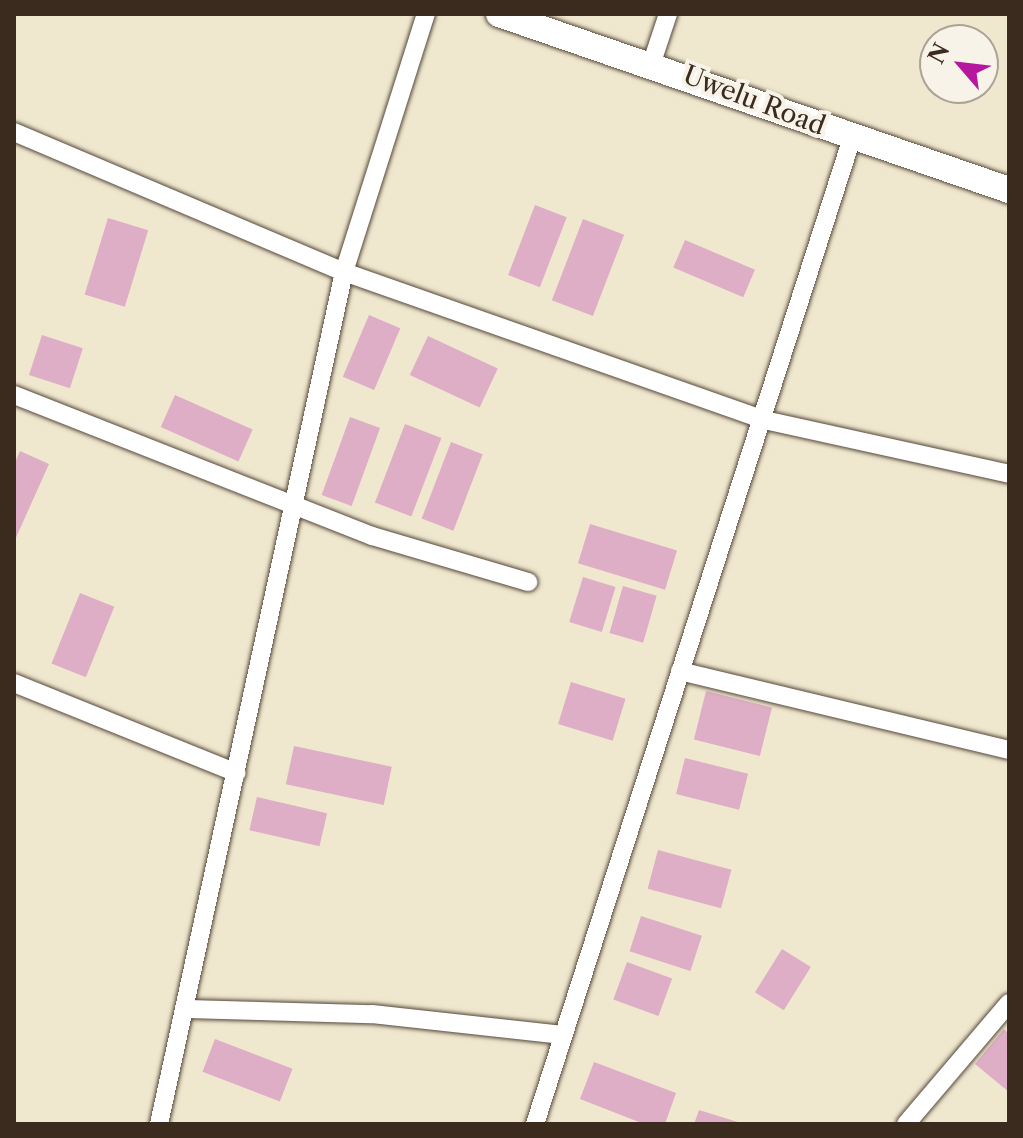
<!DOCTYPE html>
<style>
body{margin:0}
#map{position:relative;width:1023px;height:1138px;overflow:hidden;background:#efe8cf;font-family:"Libre Caslon Text",serif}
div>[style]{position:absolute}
.building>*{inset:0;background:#deaec6;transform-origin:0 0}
.roads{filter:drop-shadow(0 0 2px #564639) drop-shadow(0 0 2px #564639)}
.street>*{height:18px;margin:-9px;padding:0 9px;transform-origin:9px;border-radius:9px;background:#fff}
.secondary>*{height:26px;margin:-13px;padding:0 13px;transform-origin:13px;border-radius:13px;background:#fff}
span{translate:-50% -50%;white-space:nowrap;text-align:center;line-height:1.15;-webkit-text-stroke:8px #f7f3e8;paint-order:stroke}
.street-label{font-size:26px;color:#3b2a1e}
.frame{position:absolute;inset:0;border:16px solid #3b2a1e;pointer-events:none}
.north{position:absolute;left:919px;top:24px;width:80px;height:80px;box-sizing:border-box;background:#f7f3e8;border:2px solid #aca397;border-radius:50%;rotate:298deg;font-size:22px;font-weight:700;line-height:32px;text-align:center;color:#3b2a1e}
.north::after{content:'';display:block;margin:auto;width:28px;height:36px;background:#b5179e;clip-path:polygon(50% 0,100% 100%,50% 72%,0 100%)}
</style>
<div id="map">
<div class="building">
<i style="left:535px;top:205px;width:34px;height:75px;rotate:21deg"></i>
<i style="left:108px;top:218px;width:42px;height:80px;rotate:17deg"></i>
<i style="left:583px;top:219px;width:44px;height:87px;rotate:21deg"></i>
<i style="left:685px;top:240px;width:76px;height:30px;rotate:23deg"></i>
<i style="left:369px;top:315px;width:34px;height:67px;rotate:23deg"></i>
<i style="left:42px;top:335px;width:43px;height:42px;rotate:18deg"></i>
<i style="left:428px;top:336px;width:77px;height:43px;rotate:25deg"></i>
<i style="left:175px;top:395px;width:85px;height:35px;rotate:24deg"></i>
<i style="left:350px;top:417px;width:32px;height:83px;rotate:20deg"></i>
<i style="left:405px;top:424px;width:39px;height:84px;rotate:21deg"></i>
<i style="left:451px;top:442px;width:34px;height:82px;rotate:21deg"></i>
<i style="clip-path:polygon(20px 451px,49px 464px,14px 542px,14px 465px)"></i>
<i style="left:590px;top:524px;width:91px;height:41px;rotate:17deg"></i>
<i style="left:583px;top:577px;width:34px;height:47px;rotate:17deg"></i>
<i style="left:623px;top:586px;width:35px;height:49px;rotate:16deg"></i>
<i style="left:80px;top:593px;width:37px;height:76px;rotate:22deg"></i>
<i style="left:571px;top:682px;width:57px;height:44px;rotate:17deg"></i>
<i style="left:706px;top:691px;width:68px;height:50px;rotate:14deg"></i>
<i style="left:294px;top:746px;width:100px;height:39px;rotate:12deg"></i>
<i style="left:685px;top:758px;width:65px;height:37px;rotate:14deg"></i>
<i style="left:257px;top:797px;width:72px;height:34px;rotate:13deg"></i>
<i style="left:658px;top:850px;width:76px;height:40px;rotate:15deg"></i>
<i style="left:641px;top:916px;width:64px;height:37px;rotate:18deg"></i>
<i style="left:782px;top:949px;width:34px;height:51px;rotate:32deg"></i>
<i style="left:627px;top:962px;width:48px;height:40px;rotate:20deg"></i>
<i style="clip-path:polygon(1004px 1029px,1009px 1034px,1009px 1092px,975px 1064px)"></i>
<i style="left:215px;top:1039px;width:83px;height:35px;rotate:21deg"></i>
<i style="clip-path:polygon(594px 1062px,676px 1093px,665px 1124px,644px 1124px,580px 1099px)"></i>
<i style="clip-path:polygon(699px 1110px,741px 1123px,741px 1124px,694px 1124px)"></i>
</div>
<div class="roads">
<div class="street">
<i style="left:652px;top:62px;width:51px;rotate:-71.6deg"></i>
<i style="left:14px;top:132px;width:358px;rotate:23deg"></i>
<i style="left:344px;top:272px;width:445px;rotate:19.4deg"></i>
<i style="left:764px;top:420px;width:251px;rotate:12.4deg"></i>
<i style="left:14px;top:395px;width:385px;rotate:21.5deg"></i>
<i style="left:372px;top:536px;width:163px;rotate:16.4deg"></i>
<i style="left:680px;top:671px;width:338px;rotate:13.5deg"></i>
<i style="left:14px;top:683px;width:240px;rotate:22deg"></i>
<i style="left:188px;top:1009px;width:184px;rotate:1.6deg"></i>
<i style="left:372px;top:1014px;width:192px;rotate:6.3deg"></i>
<i style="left:159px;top:1124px;width:872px;rotate:-77.75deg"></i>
<i style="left:344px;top:272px;width:271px;rotate:-72.4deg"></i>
<i style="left:535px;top:1124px;width:1036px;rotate:-72.18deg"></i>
<i style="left:906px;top:1124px;width:159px;rotate:-49.6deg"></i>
</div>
<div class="secondary">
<i style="left:499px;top:14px;width:540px;rotate:19.04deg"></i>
</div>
</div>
<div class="street-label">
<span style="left:754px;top:101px;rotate:21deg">Uwelu Road</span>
</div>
<div class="frame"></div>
<div class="north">N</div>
</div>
